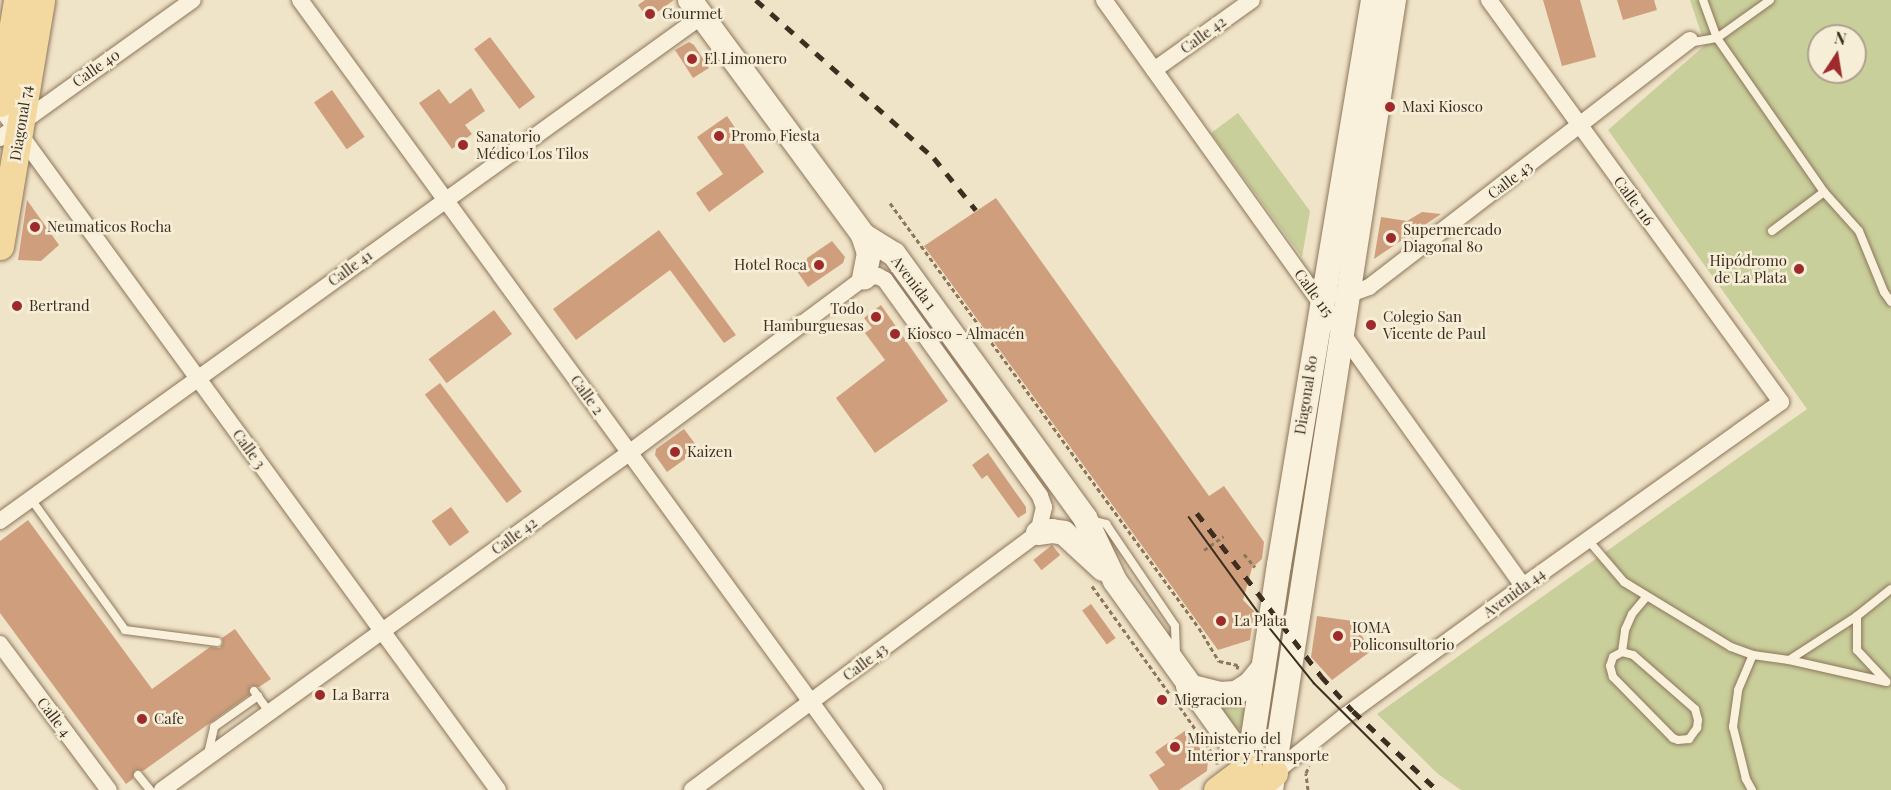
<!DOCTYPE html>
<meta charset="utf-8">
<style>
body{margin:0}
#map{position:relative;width:1891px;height:790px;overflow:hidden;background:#f0e4c8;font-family:"Playfair Display",serif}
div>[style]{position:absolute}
.green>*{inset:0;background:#c9cf9b}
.building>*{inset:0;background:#cf9f7d;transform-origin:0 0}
.path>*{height:3px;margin-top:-1.5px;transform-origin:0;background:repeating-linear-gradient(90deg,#8d765c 0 4.5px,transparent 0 7.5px)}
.roads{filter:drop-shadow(0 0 2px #8d765c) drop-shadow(0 0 2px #8d765c)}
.lane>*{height:8px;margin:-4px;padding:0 4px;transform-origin:4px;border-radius:4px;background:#faf1dc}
.street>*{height:16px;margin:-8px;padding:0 8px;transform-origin:8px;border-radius:8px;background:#faf1dc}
.secondary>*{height:24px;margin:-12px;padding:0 12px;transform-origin:12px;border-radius:12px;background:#faf1dc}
.primary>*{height:27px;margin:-13.5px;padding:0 13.5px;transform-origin:13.5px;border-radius:13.5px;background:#f3d9a0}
.tram>*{height:1.5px;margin:-0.75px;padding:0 0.75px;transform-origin:0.75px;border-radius:0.75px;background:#3d2e20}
.rail>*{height:4.5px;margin-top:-2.25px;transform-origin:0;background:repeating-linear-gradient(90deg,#3d2e20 0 10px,transparent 0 20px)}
.dots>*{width:16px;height:16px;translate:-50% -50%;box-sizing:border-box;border:3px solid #f7eed8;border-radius:50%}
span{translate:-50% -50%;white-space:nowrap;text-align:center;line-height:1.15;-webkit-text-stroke:5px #f7eed8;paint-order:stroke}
.poi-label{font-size:15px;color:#3d2e20}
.left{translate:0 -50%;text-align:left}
.right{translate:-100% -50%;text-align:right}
.street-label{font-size:15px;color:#3d2e20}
.north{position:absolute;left:1807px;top:24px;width:60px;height:60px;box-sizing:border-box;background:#f7eed8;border:2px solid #ada18e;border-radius:50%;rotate:12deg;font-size:16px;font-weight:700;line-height:24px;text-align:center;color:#3d2e20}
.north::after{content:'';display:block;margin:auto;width:21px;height:27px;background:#9e2a2b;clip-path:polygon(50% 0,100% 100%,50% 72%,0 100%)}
</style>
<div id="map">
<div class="green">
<i style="clip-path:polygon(evenodd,1690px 0,1891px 0,1891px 790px,1461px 790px,1438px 774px,1377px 714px,1807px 409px,1608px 130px,1705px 45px,1690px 0,1819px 36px,1855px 36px,1855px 72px,1819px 72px,1819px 36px)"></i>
<i style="clip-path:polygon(1238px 113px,1310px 211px,1302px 257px,1211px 133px)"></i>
<i style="clip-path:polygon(1211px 696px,1248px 698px,1245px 726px,1236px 730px)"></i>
</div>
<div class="building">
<i style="clip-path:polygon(645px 0,674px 0,648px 19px,638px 5px)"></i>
<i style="clip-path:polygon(1543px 0,1580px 0,1596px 57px,1562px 66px)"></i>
<i style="clip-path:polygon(1617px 0,1654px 0,1657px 10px,1623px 20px)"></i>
<i style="left:490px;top:37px;width:75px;height:20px;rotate:53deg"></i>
<i style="clip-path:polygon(689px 42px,694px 45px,709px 68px,693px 78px,675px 50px)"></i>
<i style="clip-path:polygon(471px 88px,485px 111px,465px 125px,472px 134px,452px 149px,419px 103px,439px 89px,450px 104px)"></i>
<i style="left:332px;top:90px;width:57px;height:22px;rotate:55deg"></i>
<i style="clip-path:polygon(727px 116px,740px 135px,738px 136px,764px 172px,709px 212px,696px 193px,723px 174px,697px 137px)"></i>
<i style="clip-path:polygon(996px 198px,1209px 496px,1224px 486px,1264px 542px,1262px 559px,1252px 568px,1243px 600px,1254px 611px,1250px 640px,1218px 650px,924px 246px)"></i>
<i style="clip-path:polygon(27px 200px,59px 245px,41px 261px,18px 260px)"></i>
<i style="clip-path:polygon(1422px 212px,1441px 214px,1374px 259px,1381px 217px,1407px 221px)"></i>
<i style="clip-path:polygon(659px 230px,736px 335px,724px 343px,670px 270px,576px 340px,553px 309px)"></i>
<i style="clip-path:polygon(832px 241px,845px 257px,843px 263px,808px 287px,794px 267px)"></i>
<i style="clip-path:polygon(881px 305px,948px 401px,875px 453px,836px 398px,885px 360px,865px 333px,872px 328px,864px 318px)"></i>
<i style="left:494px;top:310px;width:30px;height:82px;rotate:53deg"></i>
<i style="left:440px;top:383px;width:136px;height:19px;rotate:53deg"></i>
<i style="clip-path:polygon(684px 429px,699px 449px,667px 472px,655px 455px,656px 449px)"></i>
<i style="clip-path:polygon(988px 453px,1026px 507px,1026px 513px,1018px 518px,987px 475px,982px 479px,972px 465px)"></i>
<i style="left:451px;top:507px;width:31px;height:24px;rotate:54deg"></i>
<i style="clip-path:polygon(28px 520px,152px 689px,210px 647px,220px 648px,223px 643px,222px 638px,235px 629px,271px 679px,259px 687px,251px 686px,249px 695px,143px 771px,135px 770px,133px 779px,126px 784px,0 613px,0 541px)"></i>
<i style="left:1052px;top:545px;width:13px;height:24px;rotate:51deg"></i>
<i style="left:1091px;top:604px;width:42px;height:11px;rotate:54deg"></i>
<i style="clip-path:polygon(1317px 616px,1353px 621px,1371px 651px,1332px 680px,1311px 657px)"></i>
<i style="clip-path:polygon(1186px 730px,1208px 759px,1207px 771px,1179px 790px,1159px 790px,1149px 775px,1165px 765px,1155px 752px)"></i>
</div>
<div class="path">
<i style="left:890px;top:203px;width:525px;rotate:53.98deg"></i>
<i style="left:1199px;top:628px;width:39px;rotate:59deg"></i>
<i style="left:1219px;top:661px;width:19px;rotate:12deg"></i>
<i style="left:1238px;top:665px;width:4px;rotate:104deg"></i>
<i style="left:1204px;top:550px;width:24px;rotate:-35deg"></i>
<i style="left:1244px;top:554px;width:17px;rotate:50deg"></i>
<i style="left:1092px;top:586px;width:132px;rotate:54.3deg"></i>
<i style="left:1175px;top:700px;width:73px;rotate:55deg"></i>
<i style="left:1217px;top:760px;width:4px;rotate:90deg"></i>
<i style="left:1308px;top:790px;width:17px;rotate:-97deg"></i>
<i style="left:1306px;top:773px;width:8px;rotate:-67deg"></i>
</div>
<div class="roads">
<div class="lane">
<i style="left:1703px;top:0;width:40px;rotate:69.8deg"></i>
<i style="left:1717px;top:38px;width:188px;rotate:55.2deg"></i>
<i style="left:1824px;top:192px;width:52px;rotate:48.1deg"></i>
<i style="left:1859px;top:231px;width:66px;rotate:67.7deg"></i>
<i style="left:1884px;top:292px;width:12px;rotate:55deg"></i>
<i style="left:1688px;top:43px;width:29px;rotate:-10deg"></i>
<i style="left:1717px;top:38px;width:65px;rotate:-35.6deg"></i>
<i style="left:1772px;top:231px;width:65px;rotate:-36.9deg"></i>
<i style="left:31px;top:499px;width:161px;rotate:54.3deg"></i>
<i style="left:125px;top:630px;width:93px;rotate:7.4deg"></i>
<i style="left:1092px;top:520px;width:15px;rotate:16deg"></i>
<i style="left:1106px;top:524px;width:123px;rotate:55.9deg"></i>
<i style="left:1175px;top:626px;width:29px;rotate:88deg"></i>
<i style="left:1588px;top:540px;width:55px;rotate:49.4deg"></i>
<i style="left:1624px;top:582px;width:125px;rotate:31.3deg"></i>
<i style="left:1731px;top:647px;width:23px;rotate:20deg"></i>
<i style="left:1753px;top:655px;width:36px;rotate:8deg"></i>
<i style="left:1789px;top:660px;width:100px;rotate:12.7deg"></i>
<i style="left:1857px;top:616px;width:34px;rotate:90deg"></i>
<i style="left:1857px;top:650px;width:42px;rotate:46.9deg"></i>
<i style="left:1622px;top:652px;width:10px;rotate:151deg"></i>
<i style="left:1613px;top:657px;width:9px;rotate:108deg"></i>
<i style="left:1610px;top:666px;width:11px;rotate:75deg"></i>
<i style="left:1613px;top:677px;width:86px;rotate:45.5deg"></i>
<i style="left:1673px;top:738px;width:5px;rotate:22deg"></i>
<i style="left:1678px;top:740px;width:11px;rotate:-5deg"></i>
<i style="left:1689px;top:739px;width:14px;rotate:-54deg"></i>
<i style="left:1697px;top:728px;width:8px;rotate:-83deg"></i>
<i style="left:1698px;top:720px;width:11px;rotate:-105deg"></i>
<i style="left:1695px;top:709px;width:82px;rotate:-138.9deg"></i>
<i style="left:1633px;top:655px;width:11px;rotate:-165deg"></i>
<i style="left:1622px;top:652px;width:22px;rotate:-82deg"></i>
<i style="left:1625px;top:630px;width:17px;rotate:-66deg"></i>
<i style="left:1632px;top:614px;width:23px;rotate:-50deg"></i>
<i style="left:1789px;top:660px;width:81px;rotate:-32.9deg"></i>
<i style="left:1857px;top:616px;width:43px;rotate:-38.5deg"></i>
<i style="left:254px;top:691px;width:26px;rotate:54deg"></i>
<i style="left:208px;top:754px;width:28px;rotate:-77deg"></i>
<i style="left:214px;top:727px;width:54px;rotate:-35.2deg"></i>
<i style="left:138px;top:775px;width:19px;rotate:51deg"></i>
<i style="left:1752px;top:790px;width:13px;rotate:-119deg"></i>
<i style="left:1746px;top:779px;width:54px;rotate:-104deg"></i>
<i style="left:1733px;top:727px;width:37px;rotate:-82deg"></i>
<i style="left:1738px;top:690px;width:38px;rotate:-67deg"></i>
</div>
<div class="street">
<i style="left:300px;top:0;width:977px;rotate:53.95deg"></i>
<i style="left:1104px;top:0;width:720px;rotate:54.43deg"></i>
<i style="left:1154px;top:70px;width:120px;rotate:-35.5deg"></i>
<i style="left:0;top:107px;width:845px;rotate:53.9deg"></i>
<i style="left:0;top:138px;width:237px;rotate:-35.6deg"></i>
<i style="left:1342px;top:297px;width:29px;rotate:-20deg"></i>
<i style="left:1369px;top:287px;width:405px;rotate:-37.6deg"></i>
<i style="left:0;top:521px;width:865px;rotate:-35.73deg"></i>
<i style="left:0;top:644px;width:182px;rotate:53.3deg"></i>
<i style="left:1274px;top:773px;width:91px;rotate:-38.8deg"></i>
<i style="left:1345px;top:716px;width:220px;rotate:-36.1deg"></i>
<i style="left:1523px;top:586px;width:317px;rotate:-35.5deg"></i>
<i style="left:1781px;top:402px;width:497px;rotate:-126deg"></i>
<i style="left:162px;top:790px;width:576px;rotate:-35.82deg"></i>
<i style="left:629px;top:453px;width:293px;rotate:-36.7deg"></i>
<i style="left:864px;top:278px;width:14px;rotate:-8deg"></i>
<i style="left:878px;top:276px;width:8px;rotate:30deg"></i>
<i style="left:885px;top:280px;width:266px;rotate:54.3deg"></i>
<i style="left:1040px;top:496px;width:12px;rotate:70deg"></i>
<i style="left:1044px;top:507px;width:27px;rotate:103deg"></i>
<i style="left:1038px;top:533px;width:431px;rotate:143.4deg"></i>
</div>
<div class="secondary">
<i style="left:690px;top:0;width:292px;rotate:53.6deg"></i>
<i style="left:863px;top:235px;width:36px;rotate:32deg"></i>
<i style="left:894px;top:254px;width:326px;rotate:54.1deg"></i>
<i style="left:1085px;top:518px;width:70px;rotate:64.5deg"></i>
<i style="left:1115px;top:581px;width:249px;rotate:54.3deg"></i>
<i style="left:863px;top:235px;width:19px;rotate:72deg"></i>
<i style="left:869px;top:253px;width:25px;rotate:101deg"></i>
<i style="left:1038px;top:533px;width:14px;rotate:-8deg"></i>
<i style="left:1052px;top:531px;width:12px;rotate:9deg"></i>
<i style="left:1064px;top:533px;width:53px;rotate:42.7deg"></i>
<i style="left:1188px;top:686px;width:33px;rotate:14deg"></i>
<i style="left:1220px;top:694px;width:16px;rotate:-4deg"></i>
<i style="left:1236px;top:693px;width:17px;rotate:-33deg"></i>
<i style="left:1250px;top:684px;width:21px;rotate:-51deg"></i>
<i style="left:1247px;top:776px;width:213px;rotate:-81.4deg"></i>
<i style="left:1279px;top:565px;width:573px;rotate:-80.55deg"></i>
<i style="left:1271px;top:790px;width:800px;rotate:-81.15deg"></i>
</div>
<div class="primary">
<i style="left:0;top:103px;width:104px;rotate:-80.6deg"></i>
<i style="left:0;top:246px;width:249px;rotate:-80.5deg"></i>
<i style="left:1217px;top:790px;width:39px;rotate:-37deg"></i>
<i style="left:1252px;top:790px;width:28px;rotate:-38deg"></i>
</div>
</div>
<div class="tram">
<i style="left:1189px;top:517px;width:136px;rotate:54deg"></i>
<i style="left:1269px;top:627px;width:72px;rotate:51.2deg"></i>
<i style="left:1314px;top:683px;width:151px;rotate:45deg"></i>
</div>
<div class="rail">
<i style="left:756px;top:0;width:238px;rotate:41.6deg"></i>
<i style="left:934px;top:158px;width:67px;rotate:51.1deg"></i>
<i style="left:1197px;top:513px;width:205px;rotate:52.7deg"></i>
<i style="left:1321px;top:676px;width:47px;rotate:47.6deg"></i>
<i style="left:1353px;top:711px;width:115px;rotate:43.2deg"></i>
</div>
<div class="dots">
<i style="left:650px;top:14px;background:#9e2a2b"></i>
<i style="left:692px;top:59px;background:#9e2a2b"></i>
<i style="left:1390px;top:107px;background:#9e2a2b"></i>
<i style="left:719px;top:136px;background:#9e2a2b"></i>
<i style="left:463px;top:145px;background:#9e2a2b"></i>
<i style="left:35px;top:227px;background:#9e2a2b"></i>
<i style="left:1391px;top:238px;background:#9e2a2b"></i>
<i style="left:819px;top:265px;background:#9e2a2b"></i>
<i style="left:1799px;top:269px;background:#9e2a2b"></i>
<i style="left:17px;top:306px;background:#9e2a2b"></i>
<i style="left:876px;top:317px;background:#9e2a2b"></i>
<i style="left:1371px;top:325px;background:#9e2a2b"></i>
<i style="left:895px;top:334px;background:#9e2a2b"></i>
<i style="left:675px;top:452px;background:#9e2a2b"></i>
<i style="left:1221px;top:621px;background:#9e2a2b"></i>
<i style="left:1338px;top:636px;background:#9e2a2b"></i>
<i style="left:320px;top:695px;background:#9e2a2b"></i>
<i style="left:1162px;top:700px;background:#9e2a2b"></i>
<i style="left:142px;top:719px;background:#9e2a2b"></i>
<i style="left:1175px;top:747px;background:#9e2a2b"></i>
</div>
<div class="poi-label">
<span class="left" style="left:662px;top:14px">Gourmet</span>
<span class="left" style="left:704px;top:59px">El Limonero</span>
<span class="left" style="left:1402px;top:107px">Maxi Kiosco</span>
<span class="left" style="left:476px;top:145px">Sanatorio<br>Médico Los Tilos</span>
<span class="left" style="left:731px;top:136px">Promo Fiesta</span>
<span class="left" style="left:47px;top:227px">Neumaticos Rocha</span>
<span class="left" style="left:1403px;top:238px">Supermercado<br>Diagonal 80</span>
<span class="right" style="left:1787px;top:269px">Hipódromo<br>de La Plata</span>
<span class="right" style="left:807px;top:265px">Hotel Roca</span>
<span class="left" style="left:29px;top:306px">Bertrand</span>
<span class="right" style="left:864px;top:317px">Todo<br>Hamburguesas</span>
<span class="left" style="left:1383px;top:325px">Colegio San<br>Vicente de Paul</span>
<span class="left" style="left:907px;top:334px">Kiosco - Almacén</span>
<span class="left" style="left:687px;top:452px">Kaizen</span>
<span class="left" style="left:1234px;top:621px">La Plata</span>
<span class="left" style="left:1352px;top:636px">IOMA<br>Policonsultorio</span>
<span class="left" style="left:332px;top:695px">La Barra</span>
<span class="left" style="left:1174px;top:700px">Migracion</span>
<span class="left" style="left:154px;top:719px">Cafe</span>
<span class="left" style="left:1187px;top:747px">Ministerio del<br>Interior y Transporte</span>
</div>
<div class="street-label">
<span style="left:1203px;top:35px;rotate:-36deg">Calle 42</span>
<span style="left:96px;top:68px;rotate:-35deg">Calle 40</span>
<span style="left:21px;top:123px;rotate:-81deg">Diagonal 74</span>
<span style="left:1510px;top:180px;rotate:-37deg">Calle 43</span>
<span style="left:1634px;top:201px;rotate:54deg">Calle 116</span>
<span style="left:350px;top:268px;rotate:-36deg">Calle 41</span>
<span style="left:914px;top:283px;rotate:53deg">Avenida 1</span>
<span style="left:1314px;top:293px;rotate:54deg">Calle 115</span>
<span style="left:587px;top:395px;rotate:54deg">Calle 2</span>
<span style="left:1306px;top:395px;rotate:-81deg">Diagonal 80</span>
<span style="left:249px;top:449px;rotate:54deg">Calle 3</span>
<span style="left:514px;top:536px;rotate:-36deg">Calle 42</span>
<span style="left:1514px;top:593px;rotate:-36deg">Avenida 44</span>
<span style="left:865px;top:662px;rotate:-37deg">Calle 43</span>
<span style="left:54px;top:717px;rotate:53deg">Calle 4</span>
</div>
<div class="north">N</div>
</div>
